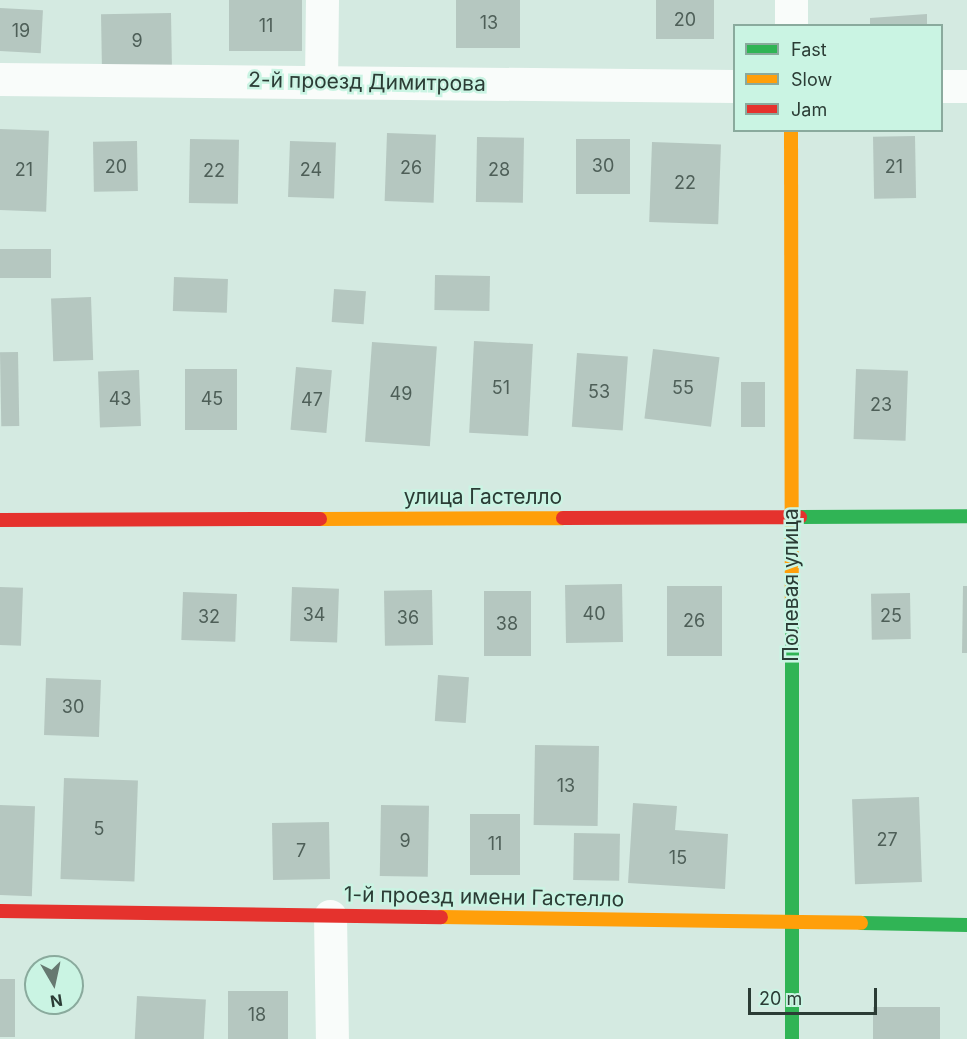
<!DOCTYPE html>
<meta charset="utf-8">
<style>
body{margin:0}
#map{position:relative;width:967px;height:1039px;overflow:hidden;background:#d4eae1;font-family:Inter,sans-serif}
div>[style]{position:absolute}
.building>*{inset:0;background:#b5c7c0;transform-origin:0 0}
.street>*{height:33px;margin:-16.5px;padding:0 16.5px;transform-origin:16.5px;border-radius:16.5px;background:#f9fcfa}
.fast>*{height:14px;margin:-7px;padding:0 7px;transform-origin:7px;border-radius:7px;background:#30b455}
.slow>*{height:14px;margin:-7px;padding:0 7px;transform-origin:7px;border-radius:7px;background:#ff9f0a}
.jam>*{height:14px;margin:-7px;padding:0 7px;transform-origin:7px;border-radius:7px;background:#e5322d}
span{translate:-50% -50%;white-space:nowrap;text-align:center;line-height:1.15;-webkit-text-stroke:5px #caf4e3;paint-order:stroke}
.number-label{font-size:18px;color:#4e5f58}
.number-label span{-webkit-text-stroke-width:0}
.street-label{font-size:21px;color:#2b3c35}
.legend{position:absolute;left:733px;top:24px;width:210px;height:108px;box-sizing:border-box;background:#caf4e3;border:2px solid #8aaa9d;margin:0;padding:8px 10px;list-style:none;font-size:18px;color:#2b3c35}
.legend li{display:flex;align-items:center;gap:12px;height:30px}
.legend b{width:30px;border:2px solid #8aaa9d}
.north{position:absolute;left:24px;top:955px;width:60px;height:60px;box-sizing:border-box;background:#caf4e3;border:2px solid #8aaa9d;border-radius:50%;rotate:171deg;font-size:16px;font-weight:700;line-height:24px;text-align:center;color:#2b3c35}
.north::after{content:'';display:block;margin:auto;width:21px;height:27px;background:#667971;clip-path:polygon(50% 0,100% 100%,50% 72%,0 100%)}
.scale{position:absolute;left:748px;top:988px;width:129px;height:27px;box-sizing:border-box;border:3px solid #2b3c35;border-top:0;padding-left:8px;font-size:18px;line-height:21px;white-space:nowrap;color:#2b3c35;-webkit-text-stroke:4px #caf4e3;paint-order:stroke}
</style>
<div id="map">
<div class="building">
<i style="left:229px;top:0;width:73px;height:51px"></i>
<i style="left:456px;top:0;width:64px;height:48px"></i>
<i style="left:656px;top:0;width:58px;height:39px"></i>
<i style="left:0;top:8px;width:43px;height:43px;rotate:3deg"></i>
<i style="left:171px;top:13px;width:54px;height:70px;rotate:89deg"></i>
<i style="clip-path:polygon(927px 14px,927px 26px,870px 26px,870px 18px)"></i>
<i style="left:0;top:129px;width:49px;height:81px;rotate:2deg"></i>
<i style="left:387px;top:133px;width:49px;height:68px;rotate:2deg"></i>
<i style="left:915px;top:136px;width:62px;height:42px;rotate:89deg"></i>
<i style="left:477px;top:137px;width:47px;height:65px;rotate:1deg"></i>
<i style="left:190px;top:139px;width:49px;height:64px;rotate:1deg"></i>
<i style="left:576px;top:139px;width:54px;height:55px"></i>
<i style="left:137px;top:141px;width:50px;height:44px;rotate:89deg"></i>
<i style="left:290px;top:141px;width:46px;height:56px;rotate:2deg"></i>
<i style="left:652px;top:142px;width:69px;height:80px;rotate:2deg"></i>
<i style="left:0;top:249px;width:51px;height:29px"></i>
<i style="left:435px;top:275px;width:55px;height:35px;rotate:1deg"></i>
<i style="left:174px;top:277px;width:54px;height:34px;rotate:2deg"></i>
<i style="left:334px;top:289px;width:32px;height:33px;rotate:4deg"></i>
<i style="left:91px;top:297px;width:63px;height:40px;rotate:88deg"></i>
<i style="left:474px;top:341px;width:59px;height:92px;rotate:3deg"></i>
<i style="left:372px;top:342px;width:65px;height:100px;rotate:4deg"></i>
<i style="left:653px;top:349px;width:67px;height:70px;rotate:7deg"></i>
<i style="left:18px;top:352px;width:74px;height:18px;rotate:89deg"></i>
<i style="left:577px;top:353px;width:51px;height:74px;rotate:4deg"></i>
<i style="left:296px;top:367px;width:36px;height:63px;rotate:5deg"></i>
<i style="left:185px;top:369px;width:52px;height:61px"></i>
<i style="left:856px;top:369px;width:52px;height:70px;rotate:2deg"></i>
<i style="left:139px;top:370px;width:56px;height:41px;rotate:88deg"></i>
<i style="left:741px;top:382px;width:24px;height:45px"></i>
<i style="left:622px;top:584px;width:58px;height:57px;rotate:89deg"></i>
<i style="left:667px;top:586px;width:55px;height:70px"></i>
<i style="clip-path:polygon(963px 586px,967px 586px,967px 653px,962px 653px)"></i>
<i style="left:0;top:587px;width:23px;height:58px;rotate:2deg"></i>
<i style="left:292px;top:587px;width:47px;height:54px;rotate:2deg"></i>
<i style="left:432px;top:590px;width:55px;height:48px;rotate:89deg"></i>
<i style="left:484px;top:591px;width:47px;height:65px"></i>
<i style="left:183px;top:592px;width:54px;height:48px;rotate:2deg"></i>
<i style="left:910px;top:593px;width:46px;height:39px;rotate:89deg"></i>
<i style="left:438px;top:675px;width:31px;height:46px;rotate:4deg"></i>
<i style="left:46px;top:678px;width:55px;height:57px;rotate:2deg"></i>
<i style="left:535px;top:745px;width:64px;height:80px;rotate:1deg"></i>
<i style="left:64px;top:778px;width:74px;height:101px;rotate:2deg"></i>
<i style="left:919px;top:797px;width:85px;height:67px;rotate:88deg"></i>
<i style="clip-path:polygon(633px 803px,677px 806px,675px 830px,728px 834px,725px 889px,628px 883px)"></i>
<i style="left:0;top:805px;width:35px;height:90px;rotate:2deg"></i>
<i style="left:381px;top:805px;width:48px;height:71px;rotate:1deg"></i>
<i style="left:470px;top:814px;width:50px;height:61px"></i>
<i style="left:329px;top:822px;width:57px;height:57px;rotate:89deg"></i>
<i style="left:574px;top:833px;width:46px;height:47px;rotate:1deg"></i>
<i style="left:0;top:979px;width:15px;height:58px"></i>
<i style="left:228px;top:991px;width:60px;height:48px"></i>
<i style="left:137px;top:996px;width:69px;height:43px;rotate:3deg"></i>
<i style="left:940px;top:1007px;width:32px;height:67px;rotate:90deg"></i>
</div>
<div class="street">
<i style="left:791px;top:0;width:26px;rotate:90deg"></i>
<i style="left:0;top:79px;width:734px;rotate:0.55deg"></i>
<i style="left:321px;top:81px;width:81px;rotate:-89.3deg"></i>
<i style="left:942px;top:86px;width:25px"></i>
<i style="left:330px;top:916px;width:123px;rotate:89.1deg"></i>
</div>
<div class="fast">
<i style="left:800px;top:517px;width:167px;rotate:-0.3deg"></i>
<i style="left:792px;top:600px;width:439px;rotate:90deg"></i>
<i style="left:861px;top:923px;width:106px;rotate:1.1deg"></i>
</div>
<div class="slow">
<i style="left:791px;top:130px;width:470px;rotate:89.9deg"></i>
<i style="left:320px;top:519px;width:243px;rotate:-0.2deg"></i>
<i style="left:441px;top:917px;width:420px;rotate:0.8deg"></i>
</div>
<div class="jam">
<i style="left:563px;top:518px;width:237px;rotate:-0.2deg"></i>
<i style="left:0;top:520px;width:320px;rotate:-0.2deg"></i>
<i style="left:0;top:911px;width:441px;rotate:0.8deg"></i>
</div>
<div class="number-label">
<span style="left:685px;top:20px">20</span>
<span style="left:489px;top:23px">13</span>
<span style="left:266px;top:26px">11</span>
<span style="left:21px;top:31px">19</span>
<span style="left:137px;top:41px">9</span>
<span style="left:603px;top:166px">30</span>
<span style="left:116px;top:167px">20</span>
<span style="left:894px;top:167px">21</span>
<span style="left:411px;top:168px">26</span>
<span style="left:24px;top:170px">21</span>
<span style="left:311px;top:170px">24</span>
<span style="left:499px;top:170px">28</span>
<span style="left:214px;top:171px">22</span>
<span style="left:685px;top:183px">22</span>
<span style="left:501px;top:388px">51</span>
<span style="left:683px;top:388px">55</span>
<span style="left:599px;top:392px">53</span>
<span style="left:401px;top:394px">49</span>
<span style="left:120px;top:399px">43</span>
<span style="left:212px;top:399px">45</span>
<span style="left:312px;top:400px">47</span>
<span style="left:881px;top:405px">23</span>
<span style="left:594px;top:614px">40</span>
<span style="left:314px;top:615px">34</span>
<span style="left:891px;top:616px">25</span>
<span style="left:209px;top:617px">32</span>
<span style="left:408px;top:618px">36</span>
<span style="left:694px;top:621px">26</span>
<span style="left:507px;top:624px">38</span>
<span style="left:73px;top:707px">30</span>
<span style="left:566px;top:786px">13</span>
<span style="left:99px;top:829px">5</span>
<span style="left:887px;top:840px">27</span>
<span style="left:405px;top:841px">9</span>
<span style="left:495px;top:844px">11</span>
<span style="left:301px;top:851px">7</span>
<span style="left:678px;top:858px">15</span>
<span style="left:257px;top:1015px">18</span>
</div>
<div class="street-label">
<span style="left:367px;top:82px;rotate:1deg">2-й проезд Димитрова</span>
<span style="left:483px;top:497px">улица Гастелло</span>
<span style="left:791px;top:585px;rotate:-90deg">Полевая улица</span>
<span style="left:484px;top:897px;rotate:1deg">1-й проезд имени Гастелло</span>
</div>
<ul class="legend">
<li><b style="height:8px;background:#30b455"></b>Fast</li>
<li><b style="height:8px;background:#ff9f0a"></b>Slow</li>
<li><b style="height:8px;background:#e5322d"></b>Jam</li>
</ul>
<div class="north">N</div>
<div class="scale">20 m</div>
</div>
